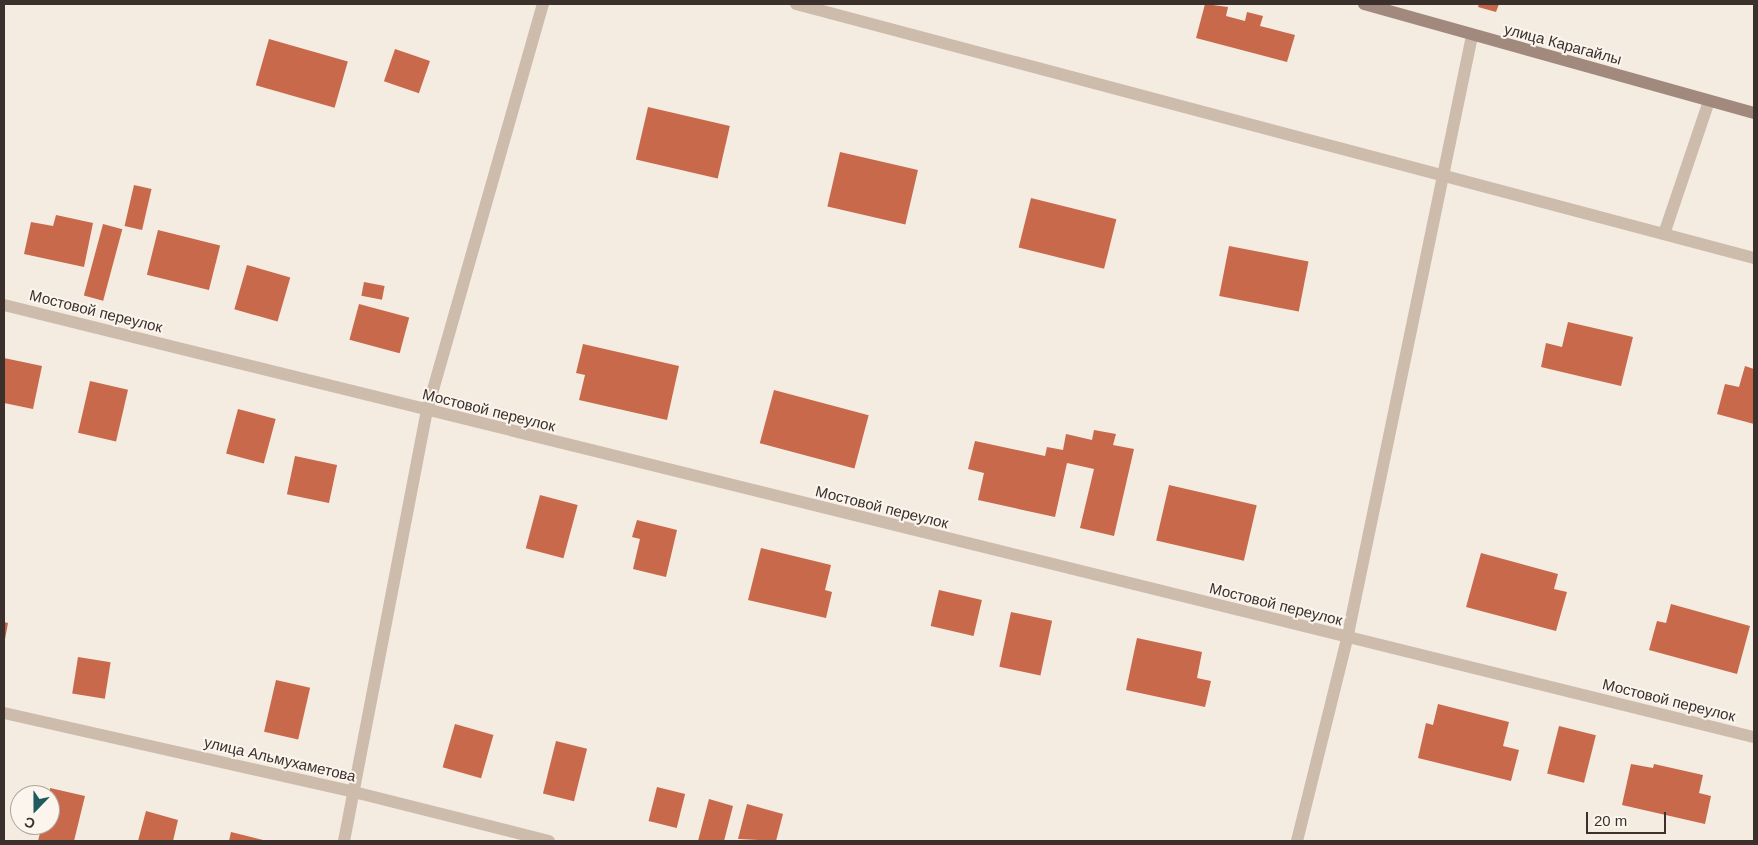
<!DOCTYPE html>
<meta charset="utf-8">
<style>
body{margin:0}
#map{position:relative;width:1758px;height:845px;overflow:hidden;background:#f4ebe1;font-family:Arial,sans-serif}
div>[style]{position:absolute}
.building>*{inset:0;background:#c8694b;transform-origin:0 0}
.lane>*{height:12px;margin:-6px;padding:0 6px;transform-origin:6px;border-radius:6px;background:#cdbbac}
.street>*{height:12px;margin:-6px;padding:0 6px;transform-origin:6px;border-radius:6px;background:#cdbbac}
.secondary>*{height:12px;margin:-6px;padding:0 6px;transform-origin:6px;border-radius:6px;background:#a18a7d}
span{translate:-50% -50%;white-space:nowrap;text-align:center;line-height:1.15;-webkit-text-stroke:4px #fbf5ee;paint-order:stroke}
.street-label{font-size:15px;color:#3b302b}
.frame{position:absolute;inset:0;border:5px solid #3b302b;pointer-events:none}
.north{position:absolute;left:10px;top:785px;width:50px;height:50px;box-sizing:border-box;background:#fbf5ee;border:1px solid #aea6a0;border-radius:50%;rotate:202deg;font-size:14px;font-weight:700;line-height:20px;text-align:center;color:#3b302b}
.north::after{content:'';display:block;margin:auto;width:18px;height:22px;background:#1f5a5e;clip-path:polygon(50% 0,100% 100%,50% 72%,0 100%)}
.scale{position:absolute;left:1586px;top:812px;width:80px;height:22px;box-sizing:border-box;border:2px solid #3b302b;border-top:0;padding-left:6px;font-size:15px;line-height:18px;white-space:nowrap;color:#3b302b;-webkit-text-stroke:4px #fbf5ee;paint-order:stroke}
</style>
<div id="map">
<div class="building">
<i style="clip-path:polygon(1205px 4px,1228px 7px,1226px 16px,1245px 21px,1247px 12px,1263px 16px,1260px 26px,1295px 35px,1287px 62px,1196px 38px)"></i>
<i style="clip-path:polygon(1479px 4px,1499px 4px,1496px 12px,1478px 7px)"></i>
<i style="left:269px;top:39px;width:82px;height:48px;rotate:16deg"></i>
<i style="left:395px;top:49px;width:37px;height:34px;rotate:19deg"></i>
<i style="left:648px;top:107px;width:84px;height:54px;rotate:13deg"></i>
<i style="left:840px;top:152px;width:80px;height:56px;rotate:13deg"></i>
<i style="left:134px;top:185px;width:18px;height:42px;rotate:13deg"></i>
<i style="left:1031px;top:198px;width:88px;height:51px;rotate:14deg"></i>
<i style="clip-path:polygon(56px 215px,93px 223px,84px 267px,24px 254px,31px 222px,53px 226px)"></i>
<i style="left:103px;top:224px;width:20px;height:74px;rotate:15deg"></i>
<i style="left:158px;top:230px;width:64px;height:46px;rotate:14deg"></i>
<i style="left:1229px;top:246px;width:81px;height:51px;rotate:11deg"></i>
<i style="left:247px;top:265px;width:45px;height:46px;rotate:16deg"></i>
<i style="left:364px;top:282px;width:21px;height:14px;rotate:11deg"></i>
<i style="left:359px;top:304px;width:52px;height:37px;rotate:15deg"></i>
<i style="clip-path:polygon(1568px 322px,1633px 337px,1621px 386px,1541px 367px,1546px 343px,1562px 347px)"></i>
<i style="clip-path:polygon(583px 344px,679px 366px,667px 420px,579px 400px,585px 375px,576px 373px)"></i>
<i style="clip-path:polygon(4px 358px,42px 366px,33px 409px,4px 403px)"></i>
<i style="clip-path:polygon(1745px 366px,1754px 369px,1754px 424px,1717px 414px,1725px 384px,1739px 387px)"></i>
<i style="left:90px;top:381px;width:39px;height:53px;rotate:13deg"></i>
<i style="left:774px;top:390px;width:98px;height:55px;rotate:15deg"></i>
<i style="left:238px;top:409px;width:39px;height:46px;rotate:15deg"></i>
<i style="clip-path:polygon(1094px 430px,1116px 434px,1113px 445px,1134px 449px,1114px 536px,1080px 528px,1094px 469px,1067px 463px,1055px 517px,978px 500px,984px 473px,968px 469px,975px 441px,1045px 456px,1047px 447px,1063px 450px,1066px 434px,1092px 440px)"></i>
<i style="left:295px;top:456px;width:43px;height:39px;rotate:12deg"></i>
<i style="left:1169px;top:485px;width:90px;height:57px;rotate:13deg"></i>
<i style="left:540px;top:495px;width:39px;height:55px;rotate:15deg"></i>
<i style="clip-path:polygon(637px 520px,677px 530px,666px 577px,633px 569px,640px 539px,632px 537px)"></i>
<i style="clip-path:polygon(761px 548px,831px 565px,825px 590px,832px 592px,826px 618px,748px 600px)"></i>
<i style="clip-path:polygon(1481px 553px,1558px 574px,1554px 589px,1567px 592px,1556px 631px,1466px 607px)"></i>
<i style="left:939px;top:590px;width:44px;height:37px;rotate:13deg"></i>
<i style="clip-path:polygon(1671px 604px,1750px 626px,1737px 674px,1649px 650px,1657px 621px,1666px 623px)"></i>
<i style="left:1011px;top:612px;width:42px;height:56px;rotate:12deg"></i>
<i style="clip-path:polygon(4px 622px,8px 623px,5px 639px,4px 639px)"></i>
<i style="clip-path:polygon(1137px 638px,1202px 652px,1197px 678px,1211px 681px,1205px 707px,1126px 690px)"></i>
<i style="left:78px;top:657px;width:33px;height:37px;rotate:9deg"></i>
<i style="left:276px;top:680px;width:35px;height:53px;rotate:13deg"></i>
<i style="clip-path:polygon(1438px 704px,1509px 722px,1503px 746px,1519px 750px,1511px 781px,1418px 758px,1426px 723px,1433px 725px)"></i>
<i style="left:455px;top:724px;width:40px;height:45px;rotate:16deg"></i>
<i style="left:1559px;top:726px;width:38px;height:49px;rotate:14deg"></i>
<i style="left:556px;top:741px;width:32px;height:54px;rotate:14deg"></i>
<i style="clip-path:polygon(1631px 764px,1653px 768px,1654px 764px,1703px 775px,1699px 793px,1711px 796px,1705px 824px,1622px 805px)"></i>
<i style="left:657px;top:787px;width:29px;height:35px;rotate:14deg"></i>
<i style="clip-path:polygon(50px 788px,85px 796px,74px 841px,38px 841px,42px 825px,50px 825px)"></i>
<i style="clip-path:polygon(709px 799px,733px 806px,724px 841px,698px 841px)"></i>
<i style="clip-path:polygon(747px 804px,783px 814px,776px 841px,738px 839px)"></i>
<i style="clip-path:polygon(146px 811px,178px 820px,173px 841px,138px 841px)"></i>
<i style="clip-path:polygon(231px 832px,267px 841px,229px 841px)"></i>
</div>
<div class="lane">
<i style="left:1664px;top:234px;width:140px;rotate:-71.3deg"></i>
</div>
<div class="street">
<i style="left:796px;top:4px;width:991px;rotate:14.85deg"></i>
<i style="left:4px;top:305px;width:1803px;rotate:13.87deg"></i>
<i style="left:4px;top:713px;width:359px;rotate:12.7deg"></i>
<i style="left:354px;top:792px;width:201px;rotate:14.1deg"></i>
<i style="left:344px;top:841px;width:438px;rotate:-79.1deg"></i>
<i style="left:427px;top:411px;width:423px;rotate:-74.1deg"></i>
<i style="left:1297px;top:841px;width:208px;rotate:-76.1deg"></i>
<i style="left:1347px;top:639px;width:616px;rotate:-78.29deg"></i>
</div>
<div class="secondary">
<i style="left:1364px;top:4px;width:405px;rotate:15.6deg"></i>
</div>
<div class="street-label">
<span style="left:1563px;top:44px;rotate:15deg">улица Карагайлы</span>
<span style="left:96px;top:311px;rotate:14deg">Мостовой переулок</span>
<span style="left:489px;top:410px;rotate:14deg">Мостовой переулок</span>
<span style="left:882px;top:507px;rotate:14deg">Мостовой переулок</span>
<span style="left:1276px;top:604px;rotate:14deg">Мостовой переулок</span>
<span style="left:1669px;top:700px;rotate:14deg">Мостовой переулок</span>
<span style="left:280px;top:759px;rotate:13deg">улица Альмухаметова</span>
</div>
<div class="frame"></div>
<div class="north">С</div>
<div class="scale">20 m</div>
</div>
